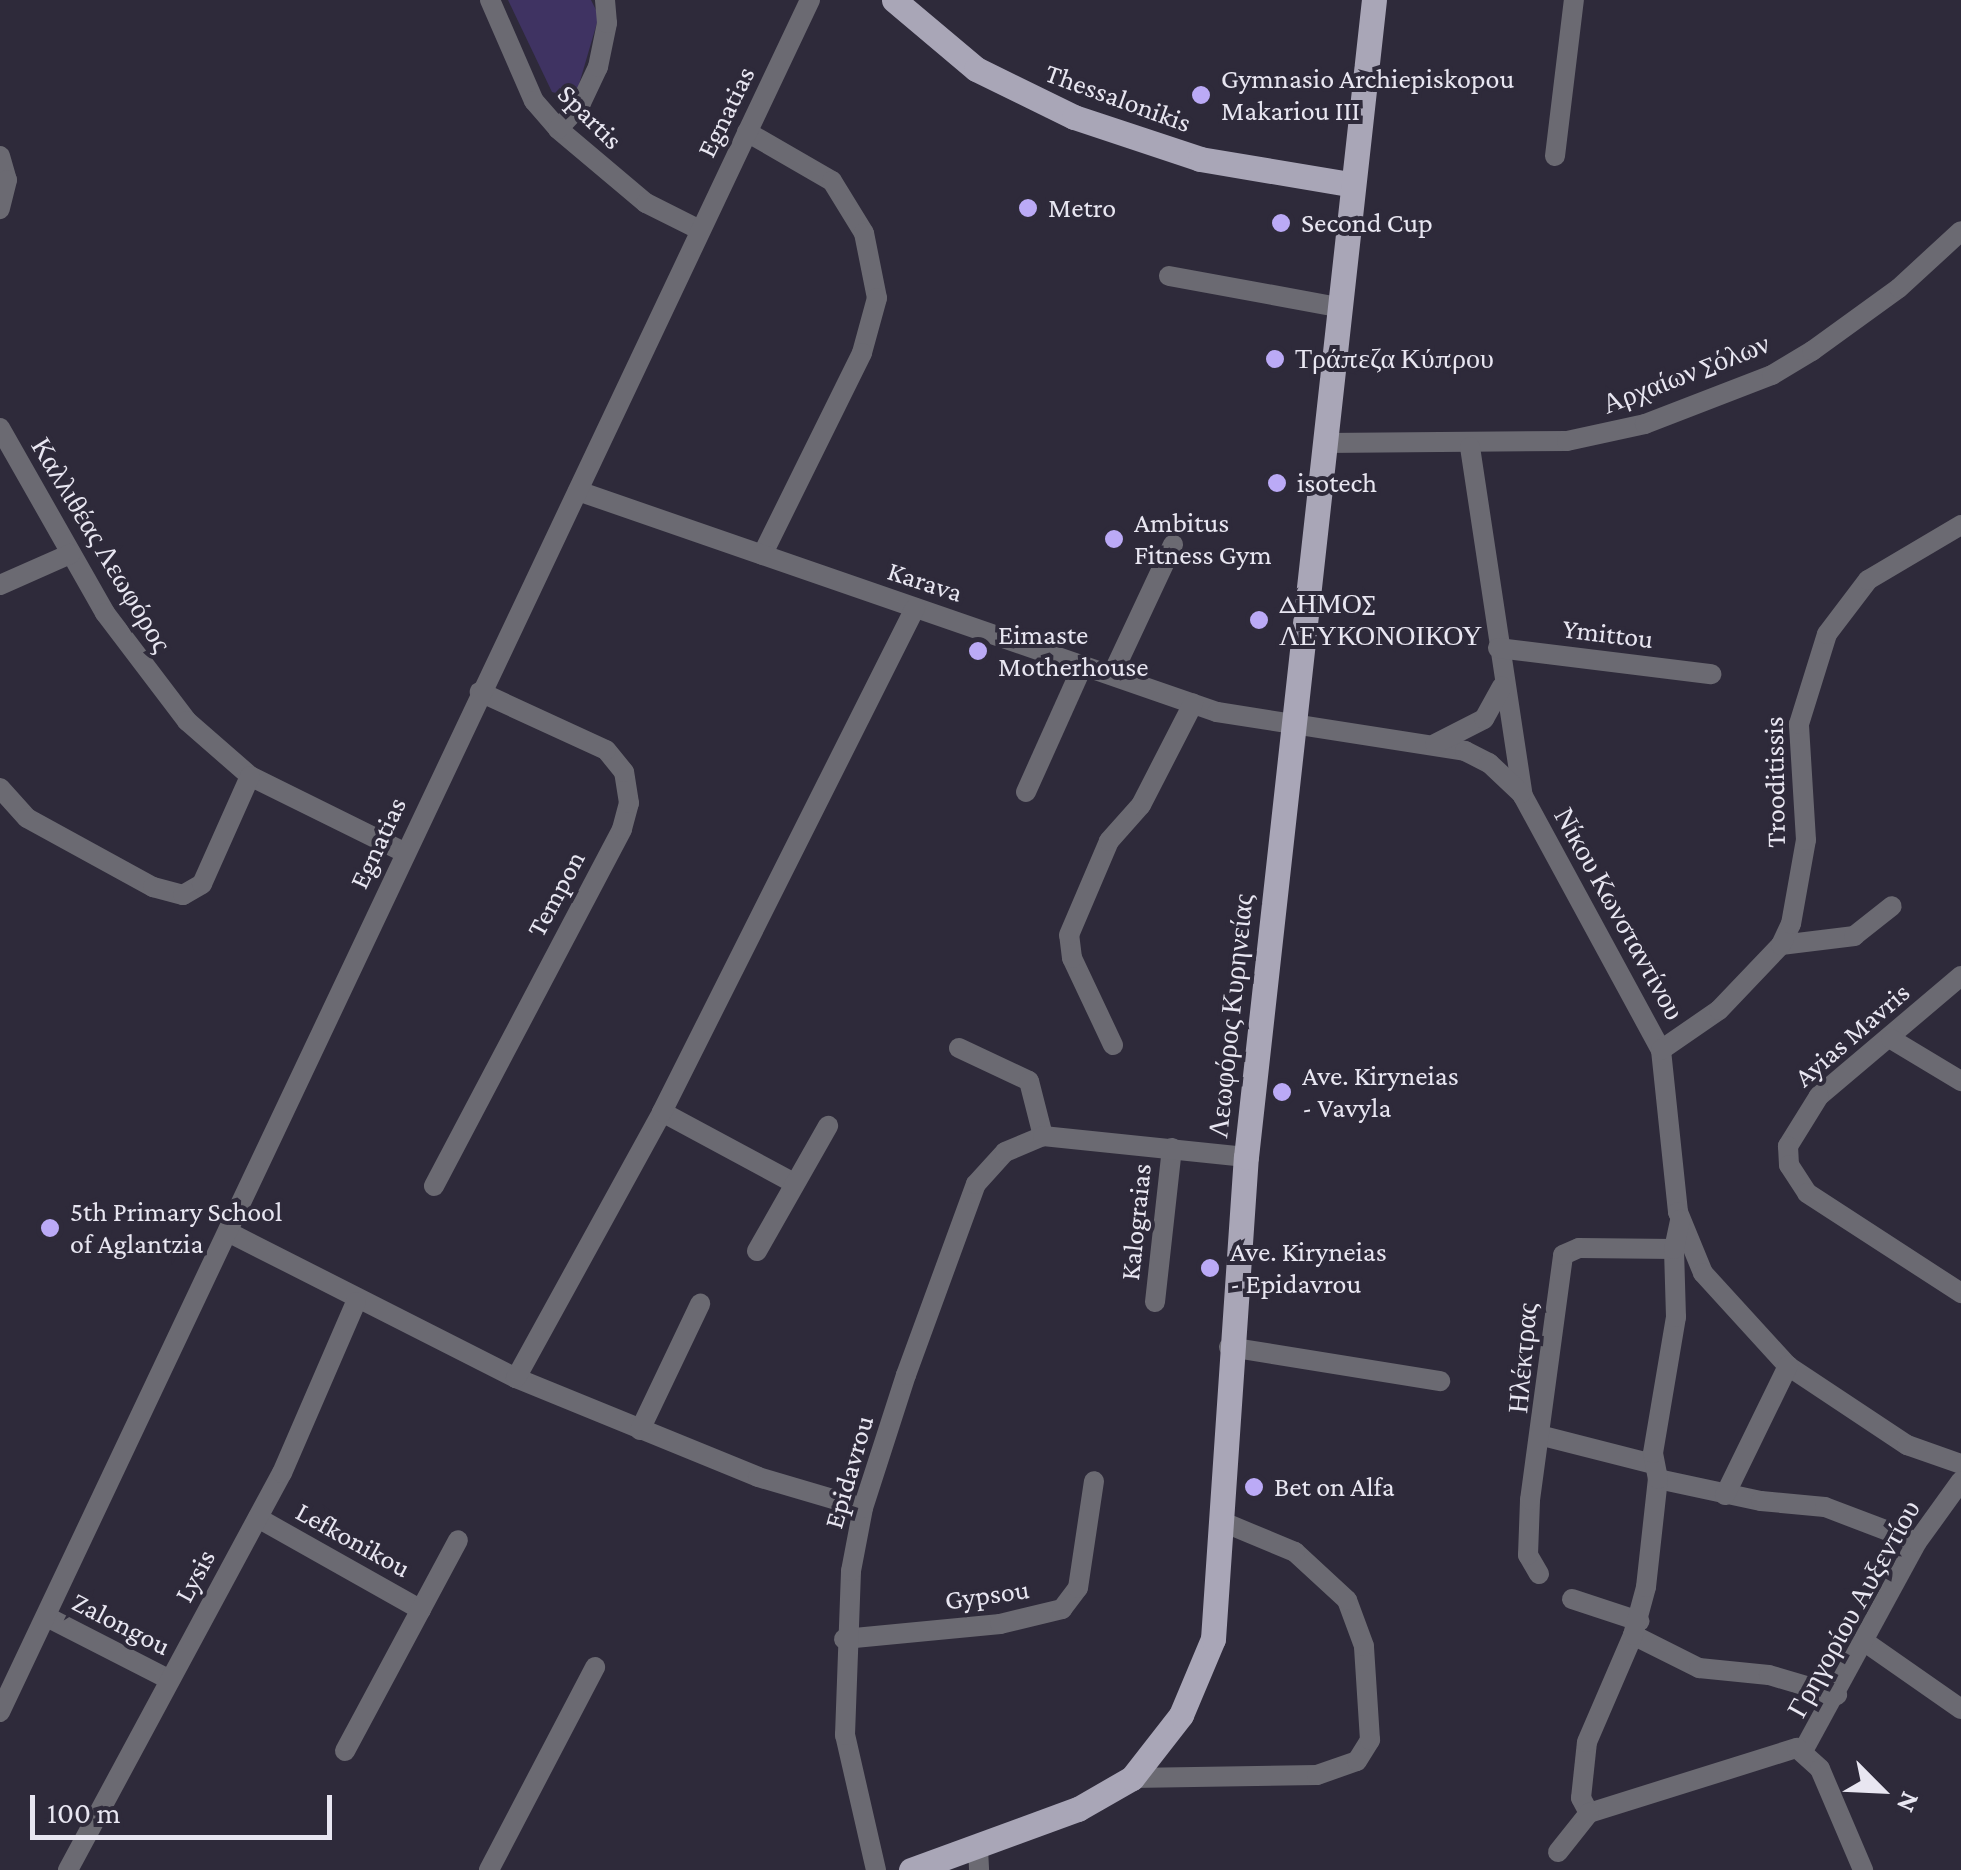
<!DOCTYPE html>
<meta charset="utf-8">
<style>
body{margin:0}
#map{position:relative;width:1961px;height:1870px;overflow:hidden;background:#2e2a3a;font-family:"Crimson Pro",serif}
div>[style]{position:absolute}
.green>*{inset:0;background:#3f3362}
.minor>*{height:20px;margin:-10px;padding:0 10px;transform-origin:10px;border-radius:10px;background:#6b6a72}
.major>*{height:25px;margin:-12.5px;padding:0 12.5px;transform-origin:12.5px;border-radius:12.5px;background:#a9a6b7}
.dots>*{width:28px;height:28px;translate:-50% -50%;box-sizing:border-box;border:5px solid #2e2a3a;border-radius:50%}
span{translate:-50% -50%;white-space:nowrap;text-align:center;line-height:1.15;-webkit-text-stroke:8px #2e2a3a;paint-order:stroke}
.poi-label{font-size:28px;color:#e8e6f1}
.left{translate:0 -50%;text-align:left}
.street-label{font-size:28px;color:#e8e6f1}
.north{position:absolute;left:1831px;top:1740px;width:100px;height:100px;-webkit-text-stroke:8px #2e2a3a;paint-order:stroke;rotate:114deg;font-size:28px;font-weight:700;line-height:40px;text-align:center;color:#e8e6f1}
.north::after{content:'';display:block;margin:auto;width:35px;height:45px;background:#e8e6f1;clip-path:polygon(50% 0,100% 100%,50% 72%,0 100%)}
.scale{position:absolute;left:30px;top:1795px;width:302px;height:45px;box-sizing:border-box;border:5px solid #e8e6f1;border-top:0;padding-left:12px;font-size:30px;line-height:35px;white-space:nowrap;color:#e8e6f1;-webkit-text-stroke:8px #2e2a3a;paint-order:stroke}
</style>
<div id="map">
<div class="green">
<i style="clip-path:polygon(508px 0,591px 0,599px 16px,575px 98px,552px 92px)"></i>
</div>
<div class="minor">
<i style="left:490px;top:0;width:110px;rotate:66.5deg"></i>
<i style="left:534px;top:101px;width:37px;rotate:49deg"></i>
<i style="left:558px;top:129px;width:115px;rotate:40.1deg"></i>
<i style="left:646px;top:203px;width:60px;rotate:26.6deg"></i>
<i style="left:558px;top:129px;width:33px;rotate:-47deg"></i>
<i style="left:580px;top:105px;width:42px;rotate:-64.7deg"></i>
<i style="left:598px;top:67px;width:45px;rotate:-78.4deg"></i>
<i style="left:607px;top:23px;width:23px;rotate:-95deg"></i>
<i style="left:747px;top:132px;width:98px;rotate:30deg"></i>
<i style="left:832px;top:181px;width:61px;rotate:58.4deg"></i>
<i style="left:864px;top:233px;width:66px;rotate:78.7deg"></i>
<i style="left:877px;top:298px;width:57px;rotate:105.3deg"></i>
<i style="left:862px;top:353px;width:225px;rotate:116.3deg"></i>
<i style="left:0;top:156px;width:25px;rotate:74deg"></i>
<i style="left:7px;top:180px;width:30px;rotate:104deg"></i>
<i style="left:1555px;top:156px;width:157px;rotate:-83.1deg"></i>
<i style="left:1169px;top:276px;width:172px;rotate:10.4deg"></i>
<i style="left:0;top:428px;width:213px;rotate:60.4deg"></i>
<i style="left:105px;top:613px;width:136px;rotate:52.8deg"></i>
<i style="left:187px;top:721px;width:84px;rotate:41.1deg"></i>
<i style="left:250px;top:776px;width:172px;rotate:26.3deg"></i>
<i style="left:1325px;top:443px;width:242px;rotate:-0.5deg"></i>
<i style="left:1567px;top:441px;width:80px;rotate:-12.3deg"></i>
<i style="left:1645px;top:424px;width:136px;rotate:-21.1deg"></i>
<i style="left:1772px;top:375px;width:47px;rotate:-31deg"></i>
<i style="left:1812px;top:351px;width:107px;rotate:-35.9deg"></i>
<i style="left:1899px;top:288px;width:84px;rotate:-42.6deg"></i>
<i style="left:1470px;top:447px;width:353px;rotate:81.4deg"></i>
<i style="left:1523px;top:796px;width:289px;rotate:61.5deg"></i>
<i style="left:1661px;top:1050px;width:163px;rotate:84deg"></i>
<i style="left:1678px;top:1212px;width:66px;rotate:67.7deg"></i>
<i style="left:1703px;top:1273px;width:126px;rotate:47.6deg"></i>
<i style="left:1788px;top:1366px;width:143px;rotate:33.6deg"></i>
<i style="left:1907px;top:1445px;width:57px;rotate:19.4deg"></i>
<i style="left:578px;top:491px;width:676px;rotate:19.08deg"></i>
<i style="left:1217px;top:712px;width:251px;rotate:8.9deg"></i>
<i style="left:1465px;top:751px;width:27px;rotate:27deg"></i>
<i style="left:1489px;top:763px;width:44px;rotate:43.2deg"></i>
<i style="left:0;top:585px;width:77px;rotate:-23.9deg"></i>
<i style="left:1498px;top:648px;width:215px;rotate:7deg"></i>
<i style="left:1112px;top:675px;width:144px;rotate:-64.9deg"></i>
<i style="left:1435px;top:744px;width:55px;rotate:-27deg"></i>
<i style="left:1484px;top:719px;width:37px;rotate:-61deg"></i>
<i style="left:0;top:788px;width:40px;rotate:48deg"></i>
<i style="left:27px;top:818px;width:144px;rotate:28.7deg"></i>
<i style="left:153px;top:887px;width:31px;rotate:15deg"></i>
<i style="left:183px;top:895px;width:22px;rotate:-30deg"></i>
<i style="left:202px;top:884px;width:118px;rotate:-66deg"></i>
<i style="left:1026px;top:792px;width:139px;rotate:-65.8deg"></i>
<i style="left:1781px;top:945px;width:74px;rotate:-7deg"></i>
<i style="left:1854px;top:936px;width:48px;rotate:-38.3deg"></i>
<i style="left:1961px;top:976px;width:186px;rotate:139.8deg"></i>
<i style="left:1819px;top:1096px;width:59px;rotate:121.8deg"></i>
<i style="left:1788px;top:1146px;width:19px;rotate:87deg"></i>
<i style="left:1789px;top:1165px;width:33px;rotate:57deg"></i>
<i style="left:1807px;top:1193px;width:184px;rotate:33deg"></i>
<i style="left:1891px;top:1039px;width:82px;rotate:31deg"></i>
<i style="left:1113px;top:1045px;width:96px;rotate:-115.2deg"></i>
<i style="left:1072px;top:958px;width:23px;rotate:-97deg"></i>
<i style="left:1069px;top:935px;width:102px;rotate:-66.9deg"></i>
<i style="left:1109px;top:841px;width:48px;rotate:-48.4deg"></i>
<i style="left:1141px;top:805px;width:114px;rotate:-62.8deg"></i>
<i style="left:959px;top:1048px;width:77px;rotate:25.2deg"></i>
<i style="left:1029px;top:1081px;width:57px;rotate:75.7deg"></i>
<i style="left:1661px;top:1050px;width:70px;rotate:-34.6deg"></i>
<i style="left:1719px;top:1010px;width:90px;rotate:-46.4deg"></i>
<i style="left:1781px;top:945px;width:23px;rotate:-65deg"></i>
<i style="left:1791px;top:924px;width:85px;rotate:-79.9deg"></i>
<i style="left:1806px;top:840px;width:116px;rotate:-93.5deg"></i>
<i style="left:1799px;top:724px;width:94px;rotate:-72.7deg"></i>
<i style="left:1827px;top:634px;width:68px;rotate:-52.8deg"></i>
<i style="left:1868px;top:580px;width:108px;rotate:-30.6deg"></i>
<i style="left:662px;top:1112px;width:150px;rotate:28.3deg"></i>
<i style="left:434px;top:1186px;width:403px;rotate:-62.2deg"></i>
<i style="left:622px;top:829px;width:27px;rotate:-75deg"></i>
<i style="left:629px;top:803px;width:31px;rotate:-99deg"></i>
<i style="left:624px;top:772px;width:28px;rotate:-129deg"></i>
<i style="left:606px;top:750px;width:139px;rotate:-155.3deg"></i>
<i style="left:230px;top:1233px;width:321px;rotate:26.9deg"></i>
<i style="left:516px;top:1378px;width:261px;rotate:22.2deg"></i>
<i style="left:758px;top:1477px;width:109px;rotate:16.4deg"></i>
<i style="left:757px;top:1251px;width:144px;rotate:-60.4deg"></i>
<i style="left:1155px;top:1302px;width:155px;rotate:-83.7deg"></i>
<i style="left:1229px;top:1347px;width:214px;rotate:9.2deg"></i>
<i style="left:516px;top:1378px;width:303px;rotate:-61.2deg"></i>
<i style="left:662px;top:1112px;width:564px;rotate:-63.34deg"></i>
<i style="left:640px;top:1430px;width:140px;rotate:-64.5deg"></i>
<i style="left:1543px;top:1436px;width:114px;rotate:14.3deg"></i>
<i style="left:1658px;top:1479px;width:105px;rotate:12.1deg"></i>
<i style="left:1761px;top:1501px;width:64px;rotate:5.4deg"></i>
<i style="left:1825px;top:1507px;width:98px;rotate:20.8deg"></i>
<i style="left:1725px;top:1495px;width:144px;rotate:-64deg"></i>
<i style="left:258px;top:1518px;width:187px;rotate:29.4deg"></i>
<i style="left:1539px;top:1574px;width:22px;rotate:-120deg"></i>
<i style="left:1528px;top:1555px;width:55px;rotate:-87.9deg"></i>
<i style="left:1530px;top:1500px;width:247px;rotate:-82.3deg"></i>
<i style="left:1563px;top:1255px;width:17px;rotate:-24deg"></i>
<i style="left:1579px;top:1248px;width:95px;rotate:0.6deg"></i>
<i style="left:1572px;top:1599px;width:71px;rotate:18.2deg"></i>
<i style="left:47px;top:1617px;width:138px;rotate:27.1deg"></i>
<i style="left:1633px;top:1635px;width:74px;rotate:26.6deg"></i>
<i style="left:1699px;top:1668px;width:70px;rotate:5.7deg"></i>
<i style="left:1769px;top:1675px;width:71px;rotate:16.4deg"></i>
<i style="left:844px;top:1639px;width:157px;rotate:-5.5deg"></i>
<i style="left:1000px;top:1624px;width:64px;rotate:-13.6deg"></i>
<i style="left:1062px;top:1609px;width:26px;rotate:-53deg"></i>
<i style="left:1078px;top:1588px;width:108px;rotate:-81.5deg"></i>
<i style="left:1865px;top:1642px;width:117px;rotate:34.9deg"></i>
<i style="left:0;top:1712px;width:1894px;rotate:-64.68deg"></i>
<i style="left:345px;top:1751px;width:239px;rotate:-61.8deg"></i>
<i style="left:1803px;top:1751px;width:238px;rotate:-61.4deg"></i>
<i style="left:1917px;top:1542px;width:75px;rotate:-54.2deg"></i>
<i style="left:1132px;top:1778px;width:185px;rotate:-0.9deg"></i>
<i style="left:1317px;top:1775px;width:42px;rotate:-19.3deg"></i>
<i style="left:1357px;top:1761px;width:25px;rotate:-58deg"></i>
<i style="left:1370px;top:1740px;width:94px;rotate:-93.7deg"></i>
<i style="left:1364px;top:1646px;width:49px;rotate:-110.3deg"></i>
<i style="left:1347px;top:1600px;width:71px;rotate:-137.3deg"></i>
<i style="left:1295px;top:1552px;width:78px;rotate:-157.4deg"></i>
<i style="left:1589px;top:1813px;width:17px;rotate:-118deg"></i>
<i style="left:1581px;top:1798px;width:56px;rotate:-83.9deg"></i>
<i style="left:1587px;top:1742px;width:116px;rotate:-66.7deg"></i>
<i style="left:1633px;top:1635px;width:50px;rotate:-74.8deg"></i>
<i style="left:1646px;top:1587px;width:109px;rotate:-83.7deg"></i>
<i style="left:1658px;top:1479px;width:26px;rotate:-101deg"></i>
<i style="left:1653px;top:1453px;width:138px;rotate:-80.4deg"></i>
<i style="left:1676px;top:1317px;width:68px;rotate:-91.7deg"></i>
<i style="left:1674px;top:1249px;width:30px;rotate:-78deg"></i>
<i style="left:1589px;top:1813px;width:218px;rotate:-17.4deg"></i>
<i style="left:1797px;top:1748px;width:31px;rotate:42deg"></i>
<i style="left:1820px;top:1769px;width:110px;rotate:66.9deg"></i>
<i style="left:978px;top:1849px;width:21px;rotate:87deg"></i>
<i style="left:1558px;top:1852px;width:50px;rotate:-51.5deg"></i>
<i style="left:68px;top:1870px;width:451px;rotate:-61.7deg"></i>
<i style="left:282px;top:1473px;width:186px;rotate:-66.6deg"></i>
<i style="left:489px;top:1870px;width:229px;rotate:-62.4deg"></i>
<i style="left:876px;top:1870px;width:139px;rotate:-102.9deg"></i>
<i style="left:845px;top:1735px;width:164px;rotate:-87.9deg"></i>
<i style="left:851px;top:1571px;width:64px;rotate:-79.2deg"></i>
<i style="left:863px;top:1508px;width:140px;rotate:-72.1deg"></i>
<i style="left:906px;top:1375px;width:203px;rotate:-69.9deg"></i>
<i style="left:976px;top:1184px;width:43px;rotate:-47.8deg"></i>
<i style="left:1005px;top:1152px;width:41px;rotate:-22.8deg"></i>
<i style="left:1043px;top:1136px;width:204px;rotate:5.9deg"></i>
</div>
<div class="major">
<i style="left:894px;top:0;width:107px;rotate:40.1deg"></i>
<i style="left:976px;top:69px;width:109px;rotate:26.1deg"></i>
<i style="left:1074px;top:117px;width:133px;rotate:18.4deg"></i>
<i style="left:1200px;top:159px;width:152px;rotate:9.5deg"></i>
<i style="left:911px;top:1870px;width:178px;rotate:-20.1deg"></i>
<i style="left:1078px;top:1809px;width:62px;rotate:-29.9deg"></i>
<i style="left:1132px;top:1778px;width:80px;rotate:-52.1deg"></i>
<i style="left:1181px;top:1715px;width:82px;rotate:-67.2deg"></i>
<i style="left:1213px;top:1639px;width:483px;rotate:-86.1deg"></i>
<i style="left:1246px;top:1157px;width:1164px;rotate:-83.69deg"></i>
</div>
<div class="dots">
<i style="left:1201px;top:95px;background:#bbaaf6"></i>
<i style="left:1028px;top:208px;background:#bbaaf6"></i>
<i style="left:1281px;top:223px;background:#bbaaf6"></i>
<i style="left:1275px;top:359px;background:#bbaaf6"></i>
<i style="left:1277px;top:483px;background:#bbaaf6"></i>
<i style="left:1114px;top:539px;background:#bbaaf6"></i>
<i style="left:1259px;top:620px;background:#bbaaf6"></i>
<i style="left:978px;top:651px;background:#bbaaf6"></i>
<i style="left:1282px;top:1092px;background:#bbaaf6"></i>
<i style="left:50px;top:1228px;background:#bbaaf6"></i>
<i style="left:1210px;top:1268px;background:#bbaaf6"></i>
<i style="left:1254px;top:1487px;background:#bbaaf6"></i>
</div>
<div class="poi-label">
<span class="left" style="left:1221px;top:95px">Gymnasio Archiepiskopou<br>Makariou III</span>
<span class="left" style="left:1048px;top:208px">Metro</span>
<span class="left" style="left:1301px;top:223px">Second Cup</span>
<span class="left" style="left:1295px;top:359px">Τράπεζα Κύπρου</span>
<span class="left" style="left:1297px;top:483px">isotech</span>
<span class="left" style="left:1134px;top:539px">Ambitus<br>Fitness Gym</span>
<span class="left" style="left:1279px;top:620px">ΔΗΜΟΣ<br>ΛΕΥΚΟΝΟΙΚΟΥ</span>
<span class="left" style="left:998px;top:651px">Eimaste<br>Motherhouse</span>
<span class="left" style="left:1302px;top:1092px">Ave. Kiryneias<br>- Vavyla</span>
<span class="left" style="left:70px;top:1228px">5th Primary School<br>of Aglantzia</span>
<span class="left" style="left:1230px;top:1268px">Ave. Kiryneias<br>- Epidavrou</span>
<span class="left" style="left:1274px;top:1487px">Bet on Alfa</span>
</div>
<div class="street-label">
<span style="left:1118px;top:98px;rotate:20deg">Thessalonikis</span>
<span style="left:726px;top:112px;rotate:-64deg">Egnatias</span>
<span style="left:590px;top:117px;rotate:45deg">Spartis</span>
<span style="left:1686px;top:374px;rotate:-21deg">Αρχαίων Σόλων</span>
<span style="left:101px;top:545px;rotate:59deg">Καλλιθέας Λεωφόρος</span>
<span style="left:925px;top:582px;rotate:18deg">Karava</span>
<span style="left:1608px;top:634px;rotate:7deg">Ymittou</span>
<span style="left:1775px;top:782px;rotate:-91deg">Trooditissis</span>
<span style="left:378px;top:843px;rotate:-65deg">Egnatias</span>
<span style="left:556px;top:894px;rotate:-62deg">Tempon</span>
<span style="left:1619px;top:914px;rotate:61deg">Νίκου Κωνσταντίνου</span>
<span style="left:1231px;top:1016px;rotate:-84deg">Λεωφόρος Κυρηνείας</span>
<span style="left:1852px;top:1035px;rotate:-41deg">Ayias Mavris</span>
<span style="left:1136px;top:1222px;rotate:-84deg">Kalograias</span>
<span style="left:1523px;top:1358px;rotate:-85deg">Ηλέκτρας</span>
<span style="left:849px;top:1472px;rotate:-74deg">Epidavrou</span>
<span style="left:353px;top:1540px;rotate:29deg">Lefkonikou</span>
<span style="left:195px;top:1576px;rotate:-62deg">Lysis</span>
<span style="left:987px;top:1595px;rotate:-8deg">Gypsou</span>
<span style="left:1854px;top:1609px;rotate:-61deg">Γρηγορίου Αυξεντίου</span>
<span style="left:121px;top:1624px;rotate:27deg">Zalongou</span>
</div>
<div class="north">N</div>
<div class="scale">100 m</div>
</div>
